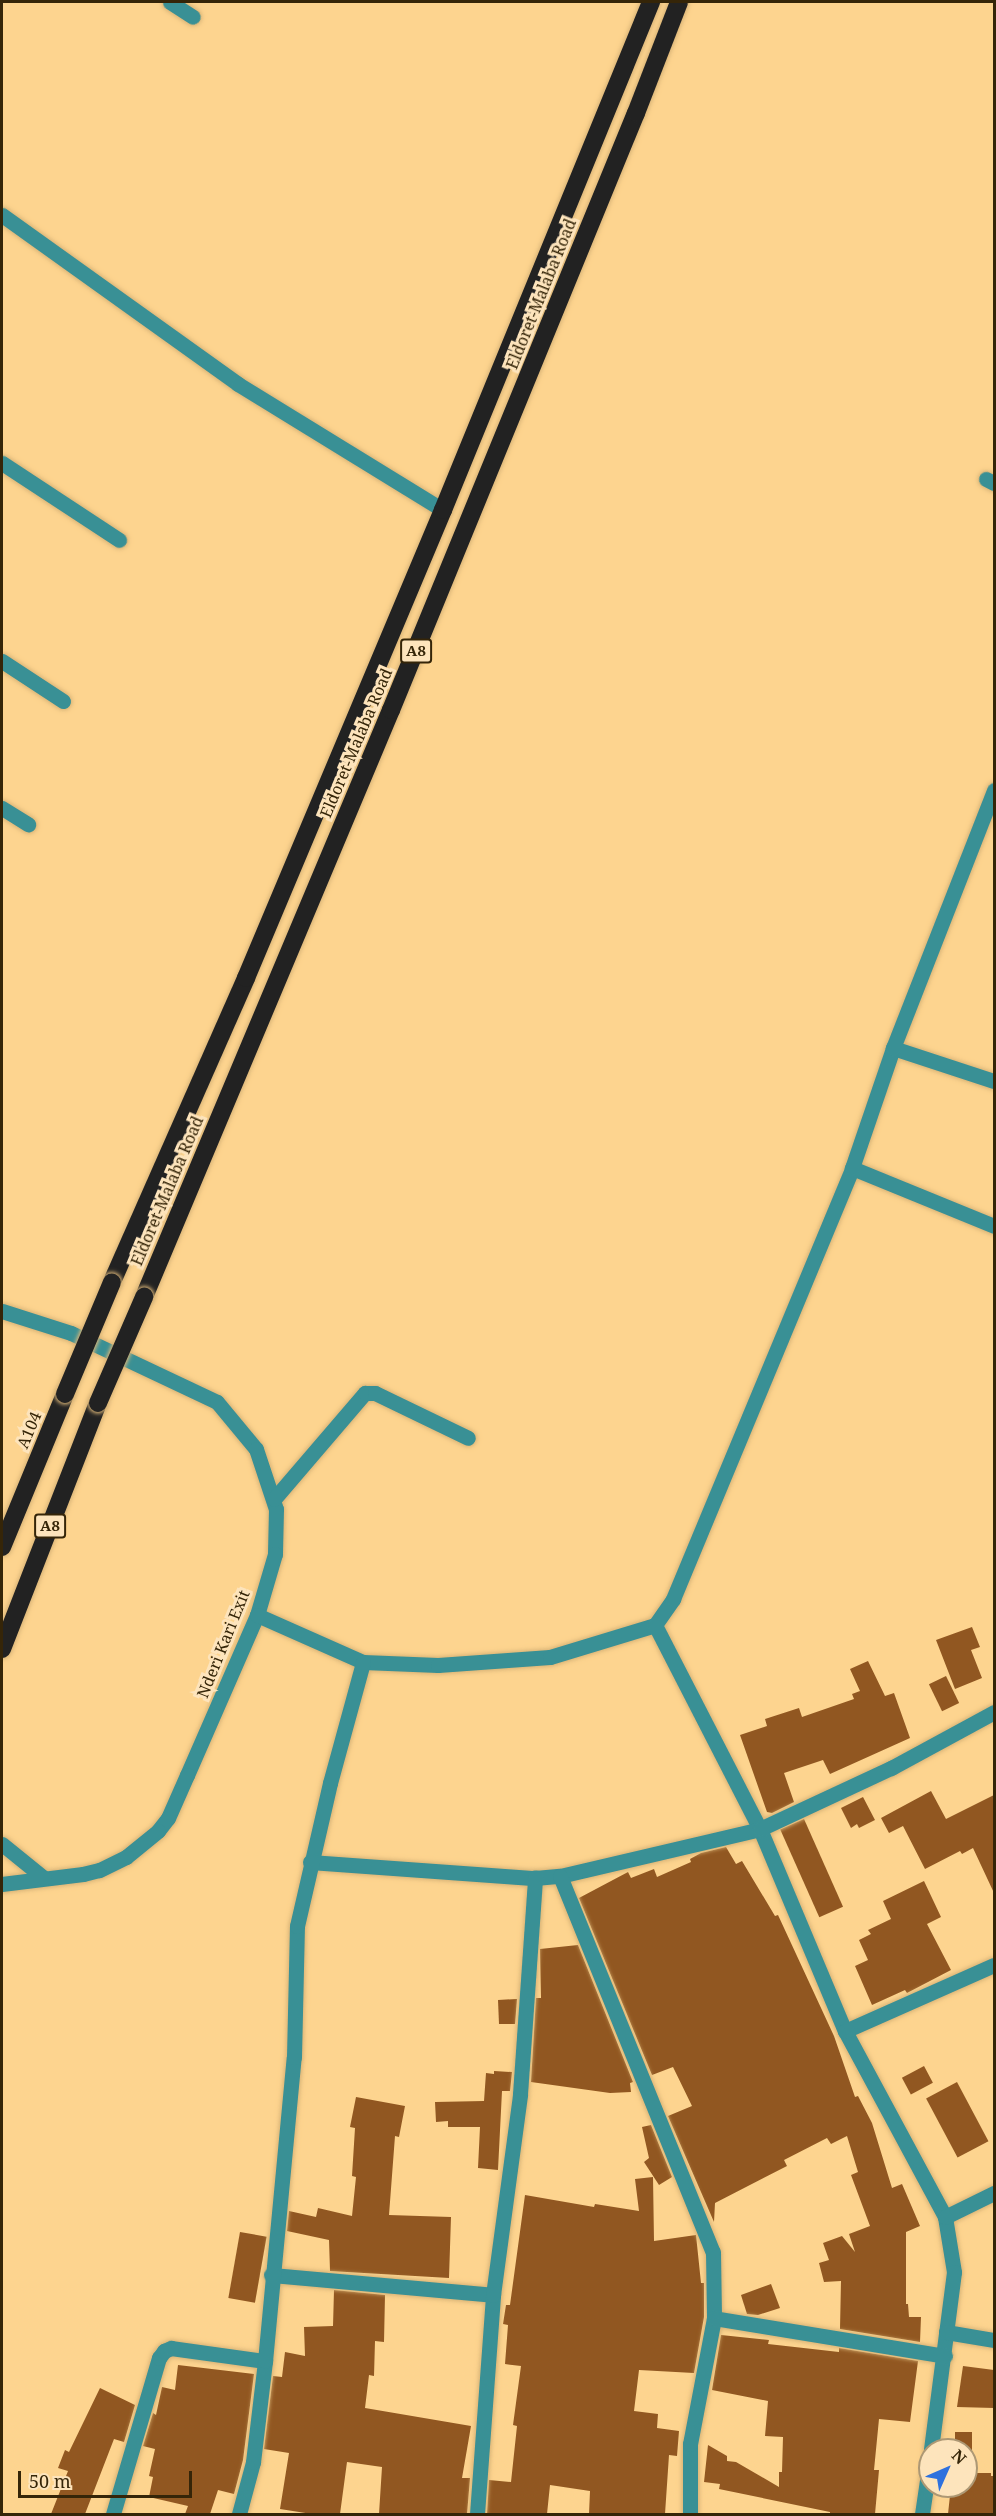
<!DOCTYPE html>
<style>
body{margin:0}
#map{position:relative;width:996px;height:2516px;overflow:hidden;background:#fdd48f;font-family:"Noto Serif",serif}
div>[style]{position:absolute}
.building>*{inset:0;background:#915721;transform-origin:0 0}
.roads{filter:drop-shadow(0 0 2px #d9b477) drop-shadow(0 0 2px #d9b477)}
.minor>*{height:15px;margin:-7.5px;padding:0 7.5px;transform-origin:7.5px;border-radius:7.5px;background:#399095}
.highway>*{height:18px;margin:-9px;padding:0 9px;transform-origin:9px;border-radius:9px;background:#222}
.bridges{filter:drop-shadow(0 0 2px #d9b477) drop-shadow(0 0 2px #d9b477)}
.highway-bridge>*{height:18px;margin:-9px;padding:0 9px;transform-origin:9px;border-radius:9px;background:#222}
span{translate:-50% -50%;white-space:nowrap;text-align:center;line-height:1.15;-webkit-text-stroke:6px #fde4bc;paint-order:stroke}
.shield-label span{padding:2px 4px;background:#fde4bc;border:2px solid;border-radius:4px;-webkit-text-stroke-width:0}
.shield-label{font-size:15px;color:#352508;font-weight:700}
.street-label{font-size:16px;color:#352508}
.frame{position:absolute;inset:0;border:3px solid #352508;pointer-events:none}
.north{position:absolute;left:918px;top:2438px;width:60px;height:60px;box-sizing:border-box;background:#fde4bc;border:2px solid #ad9874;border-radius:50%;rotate:45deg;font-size:16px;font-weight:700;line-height:24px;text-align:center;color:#352508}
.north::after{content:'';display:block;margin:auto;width:21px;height:27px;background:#2e71de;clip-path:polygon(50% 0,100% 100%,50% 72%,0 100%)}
.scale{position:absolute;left:18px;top:2471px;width:174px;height:27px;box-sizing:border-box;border:3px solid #352508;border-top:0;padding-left:8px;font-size:18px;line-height:21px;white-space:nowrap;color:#352508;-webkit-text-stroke:4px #fde4bc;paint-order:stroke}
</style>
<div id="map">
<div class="building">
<i style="clip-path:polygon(972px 1627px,980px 1647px,971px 1650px,982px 1678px,955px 1689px,936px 1640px)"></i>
<i style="clip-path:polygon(868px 1661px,885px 1696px,894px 1693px,910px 1738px,830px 1774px,823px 1760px,784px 1773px,794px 1802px,772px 1813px,767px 1812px,740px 1735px,767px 1726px,765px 1719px,799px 1708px,802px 1717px,854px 1699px,852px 1694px,860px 1691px,850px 1669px)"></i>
<i style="left:946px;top:1676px;width:30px;height:19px;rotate:64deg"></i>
<i style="clip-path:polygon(931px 1791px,946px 1819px,994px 1795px,994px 1893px,973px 1848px,962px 1854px,960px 1851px,925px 1869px,903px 1826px,889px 1833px,881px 1818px)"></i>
<i style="clip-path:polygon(863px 1797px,875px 1820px,859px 1828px,857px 1824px,851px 1828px,841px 1808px)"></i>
<i style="left:804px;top:1819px;width:96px;height:26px;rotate:66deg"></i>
<i style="clip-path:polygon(726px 1847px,736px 1864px,742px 1861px,775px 1916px,778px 1915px,834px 2036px,855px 2097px,858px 2096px,872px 2123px,892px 2188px,902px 2184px,920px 2226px,906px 2232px,906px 2304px,908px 2304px,909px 2317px,921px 2317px,920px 2342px,840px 2329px,841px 2281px,824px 2282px,819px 2263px,829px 2260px,823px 2243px,842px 2236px,855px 2252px,849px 2234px,870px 2226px,851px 2175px,858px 2172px,847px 2136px,831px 2144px,827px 2138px,784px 2160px,787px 2166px,715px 2203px,714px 2222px,668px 2116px,692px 2106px,673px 2067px,652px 2075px,579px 1898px,628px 1872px,631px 1878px,654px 1869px,657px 1877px,691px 1862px,690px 1859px,701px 1853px)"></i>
<i style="clip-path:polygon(924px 1881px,941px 1917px,927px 1924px,951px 1970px,907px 1993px,905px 1990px,872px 2005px,855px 1966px,868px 1960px,859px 1940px,871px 1934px,868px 1930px,891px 1919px,883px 1901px)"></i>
<i style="clip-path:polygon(578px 1945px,633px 2082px,630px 2083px,631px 2092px,610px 2093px,531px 2082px,536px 1998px,541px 1998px,540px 1949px)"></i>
<i style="clip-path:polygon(517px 1999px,515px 2024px,499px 2024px,498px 2000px)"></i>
<i style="left:924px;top:2066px;width:19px;height:25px;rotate:62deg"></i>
<i style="clip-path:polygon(494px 2071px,512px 2072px,510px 2091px,502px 2091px,498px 2170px,478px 2168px,480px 2127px,448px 2127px,448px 2121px,436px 2122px,435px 2102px,484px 2101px,486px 2073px,494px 2074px)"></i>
<i style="left:957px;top:2082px;width:67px;height:35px;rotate:62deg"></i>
<i style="clip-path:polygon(356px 2097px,405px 2106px,399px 2137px,395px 2136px,389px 2215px,451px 2217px,449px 2278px,330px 2271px,329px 2240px,287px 2231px,289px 2211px,316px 2217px,318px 2208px,352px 2216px,356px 2177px,352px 2176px,355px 2128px,350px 2127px)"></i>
<i style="clip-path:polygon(651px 2125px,672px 2177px,659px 2185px,644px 2162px,649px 2158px,642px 2127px)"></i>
<i style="clip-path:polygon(653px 2177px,654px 2241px,696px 2235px,701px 2283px,704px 2283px,704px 2317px,694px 2373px,639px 2370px,634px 2411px,658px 2414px,657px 2428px,679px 2431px,677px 2456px,669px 2455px,665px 2514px,589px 2514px,590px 2491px,550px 2485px,547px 2514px,487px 2514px,489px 2480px,511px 2482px,517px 2426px,513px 2425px,521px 2366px,505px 2364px,508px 2325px,503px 2324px,506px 2305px,510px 2305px,525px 2195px,594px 2207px,595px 2204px,639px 2211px,635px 2179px)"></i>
<i style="left:240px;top:2232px;width:27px;height:67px;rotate:10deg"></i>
<i style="clip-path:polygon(771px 2284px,780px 2308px,758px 2315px,747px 2314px,741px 2295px)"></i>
<i style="clip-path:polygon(334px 2290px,385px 2295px,384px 2342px,375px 2341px,374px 2376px,369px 2375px,365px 2408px,471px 2426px,462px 2478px,470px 2478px,467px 2514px,379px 2514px,382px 2467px,347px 2462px,340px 2514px,312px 2514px,280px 2509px,289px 2453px,264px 2449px,273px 2376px,282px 2377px,285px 2352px,305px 2356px,304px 2327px,333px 2326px)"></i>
<i style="clip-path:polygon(721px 2335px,769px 2340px,768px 2344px,839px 2352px,839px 2348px,918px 2361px,910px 2422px,879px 2419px,874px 2470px,879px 2470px,875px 2514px,830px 2514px,830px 2512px,719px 2489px,720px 2484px,704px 2482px,708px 2445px,727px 2456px,727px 2461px,736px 2462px,779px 2487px,779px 2472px,782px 2472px,783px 2437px,765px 2436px,768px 2401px,712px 2390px)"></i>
<i style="clip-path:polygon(178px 2365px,254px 2374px,243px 2460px,234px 2494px,218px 2490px,210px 2514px,185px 2514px,188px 2506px,149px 2497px,153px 2477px,149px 2476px,155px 2449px,143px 2446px,153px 2413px,156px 2415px,162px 2387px,175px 2390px)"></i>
<i style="clip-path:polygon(963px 2366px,994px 2370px,994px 2408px,957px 2407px)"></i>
<i style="clip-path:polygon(100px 2388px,135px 2405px,124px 2442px,114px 2439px,85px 2514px,51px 2514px,68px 2471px,58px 2468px,65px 2450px,69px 2452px)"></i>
<i style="left:955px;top:2432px;width:17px;height:18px"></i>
<i style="clip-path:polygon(966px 2473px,991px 2473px,991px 2476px,994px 2476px,994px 2514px,948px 2514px,951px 2486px,966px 2486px)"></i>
</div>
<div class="roads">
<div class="minor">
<i style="left:170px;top:2px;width:27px;rotate:33deg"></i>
<i style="left:2px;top:215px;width:290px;rotate:35.6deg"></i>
<i style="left:238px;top:384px;width:241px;rotate:31.6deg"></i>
<i style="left:2px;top:463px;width:140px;rotate:33.3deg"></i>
<i style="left:986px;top:479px;width:9px;rotate:27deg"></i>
<i style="left:2px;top:661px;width:73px;rotate:33.3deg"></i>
<i style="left:2px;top:808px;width:31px;rotate:32deg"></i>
<i style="left:893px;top:1048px;width:106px;rotate:18.1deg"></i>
<i style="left:852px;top:1168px;width:153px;rotate:22.2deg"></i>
<i style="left:2px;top:1311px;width:72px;rotate:17.7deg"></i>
<i style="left:71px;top:1333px;width:161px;rotate:25.3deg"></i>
<i style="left:217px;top:1402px;width:61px;rotate:50.3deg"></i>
<i style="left:256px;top:1449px;width:63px;rotate:71.6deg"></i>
<i style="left:276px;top:1509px;width:45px;rotate:91.3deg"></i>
<i style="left:275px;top:1554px;width:64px;rotate:106.4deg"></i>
<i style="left:257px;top:1615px;width:175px;rotate:113.6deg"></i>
<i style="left:187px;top:1775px;width:47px;rotate:113.8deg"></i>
<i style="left:168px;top:1818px;width:16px;rotate:128deg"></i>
<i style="left:158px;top:1831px;width:41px;rotate:140.9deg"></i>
<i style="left:126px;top:1857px;width:30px;rotate:154deg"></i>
<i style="left:99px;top:1870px;width:16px;rotate:166deg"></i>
<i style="left:83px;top:1874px;width:82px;rotate:173deg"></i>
<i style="left:274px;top:1499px;width:140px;rotate:-49.4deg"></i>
<i style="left:365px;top:1393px;width:10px"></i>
<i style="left:375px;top:1393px;width:103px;rotate:25.8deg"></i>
<i style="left:257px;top:1615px;width:116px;rotate:23.9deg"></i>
<i style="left:363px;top:1662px;width:75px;rotate:2.3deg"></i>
<i style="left:438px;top:1665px;width:112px;rotate:-4.1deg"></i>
<i style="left:550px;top:1657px;width:110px;rotate:-16.9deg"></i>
<i style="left:655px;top:1625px;width:32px;rotate:-55deg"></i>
<i style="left:673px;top:1599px;width:467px;rotate:-67.4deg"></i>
<i style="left:852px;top:1168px;width:127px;rotate:-71.1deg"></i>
<i style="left:893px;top:1048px;width:277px;rotate:-68.6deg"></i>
<i style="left:655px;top:1625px;width:229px;rotate:62.8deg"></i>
<i style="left:760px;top:1829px;width:219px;rotate:67.2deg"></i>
<i style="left:845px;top:2031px;width:211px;rotate:61.7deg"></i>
<i style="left:945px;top:2217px;width:56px;rotate:80.7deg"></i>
<i style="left:954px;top:2272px;width:179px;rotate:97.4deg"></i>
<i style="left:2px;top:1844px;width:54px;rotate:39deg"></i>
<i style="left:310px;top:1862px;width:226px;rotate:4.1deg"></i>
<i style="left:535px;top:1878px;width:25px;rotate:-5deg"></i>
<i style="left:560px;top:1876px;width:205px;rotate:-13.2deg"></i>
<i style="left:760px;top:1829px;width:145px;rotate:-25deg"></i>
<i style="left:891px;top:1768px;width:117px;rotate:-28.5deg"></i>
<i style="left:560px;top:1876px;width:406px;rotate:67.9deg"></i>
<i style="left:713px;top:2252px;width:66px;rotate:89.1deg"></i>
<i style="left:845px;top:2031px;width:163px;rotate:-23.9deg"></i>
<i style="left:945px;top:2217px;width:55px;rotate:-26.1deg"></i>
<i style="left:271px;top:2275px;width:223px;rotate:5.1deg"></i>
<i style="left:946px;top:2332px;width:49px;rotate:9.5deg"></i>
<i style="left:113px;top:2514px;width:163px;rotate:-73.6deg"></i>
<i style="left:159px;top:2358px;width:9px;rotate:-54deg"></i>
<i style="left:164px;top:2351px;width:8px;rotate:-23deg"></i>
<i style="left:171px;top:2348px;width:95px;rotate:7.9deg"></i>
<i style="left:239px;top:2514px;width:54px;rotate:-74.9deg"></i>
<i style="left:253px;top:2462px;width:102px;rotate:-83.2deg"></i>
<i style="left:265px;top:2361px;width:305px;rotate:-84.6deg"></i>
<i style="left:294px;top:2057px;width:131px;rotate:-88.7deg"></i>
<i style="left:297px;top:1926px;width:147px;rotate:-77deg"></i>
<i style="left:330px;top:1783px;width:125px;rotate:-74.7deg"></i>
<i style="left:477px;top:2514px;width:220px;rotate:-85.8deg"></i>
<i style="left:493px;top:2295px;width:203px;rotate:-82.3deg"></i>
<i style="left:520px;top:2094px;width:217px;rotate:-86deg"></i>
<i style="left:690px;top:2514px;width:70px;rotate:-90deg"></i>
<i style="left:690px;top:2444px;width:128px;rotate:-79.2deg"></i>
<i style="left:714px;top:2318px;width:234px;rotate:9.3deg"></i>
<i style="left:922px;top:2514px;width:55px;rotate:-81.6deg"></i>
</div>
<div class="highway">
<i style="left:112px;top:1282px;width:332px;rotate:-66.2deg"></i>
<i style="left:246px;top:978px;width:508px;rotate:-67.17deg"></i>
<i style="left:443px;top:510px;width:549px;rotate:-67.73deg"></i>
<i style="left:144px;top:1297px;width:637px;rotate:-67.18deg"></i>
<i style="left:391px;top:710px;width:645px;rotate:-67.69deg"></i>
<i style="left:636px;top:113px;width:119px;rotate:-68.8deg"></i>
<i style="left:2px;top:1547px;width:165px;rotate:-67.6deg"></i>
<i style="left:2px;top:1649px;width:264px;rotate:-68.7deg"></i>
</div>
</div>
<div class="bridges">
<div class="highway-bridge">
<i style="left:65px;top:1394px;width:121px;rotate:-67.2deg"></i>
<i style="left:98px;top:1403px;width:116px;rotate:-66.5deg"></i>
</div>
</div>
<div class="shield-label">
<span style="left:416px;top:651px">A8</span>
<span style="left:50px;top:1526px">A8</span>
</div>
<div class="street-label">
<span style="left:541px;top:294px;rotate:-68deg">Eldoret-Malaba Road</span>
<span style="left:356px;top:743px;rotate:-67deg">Eldoret-Malaba Road</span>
<span style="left:167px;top:1191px;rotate:-67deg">Eldoret-Malaba Road</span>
<span style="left:29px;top:1430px;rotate:-67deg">A104</span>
<span style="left:223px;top:1644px;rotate:-68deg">Nderi Kari Exit</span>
</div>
<div class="frame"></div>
<div class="north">N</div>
<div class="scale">50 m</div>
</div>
